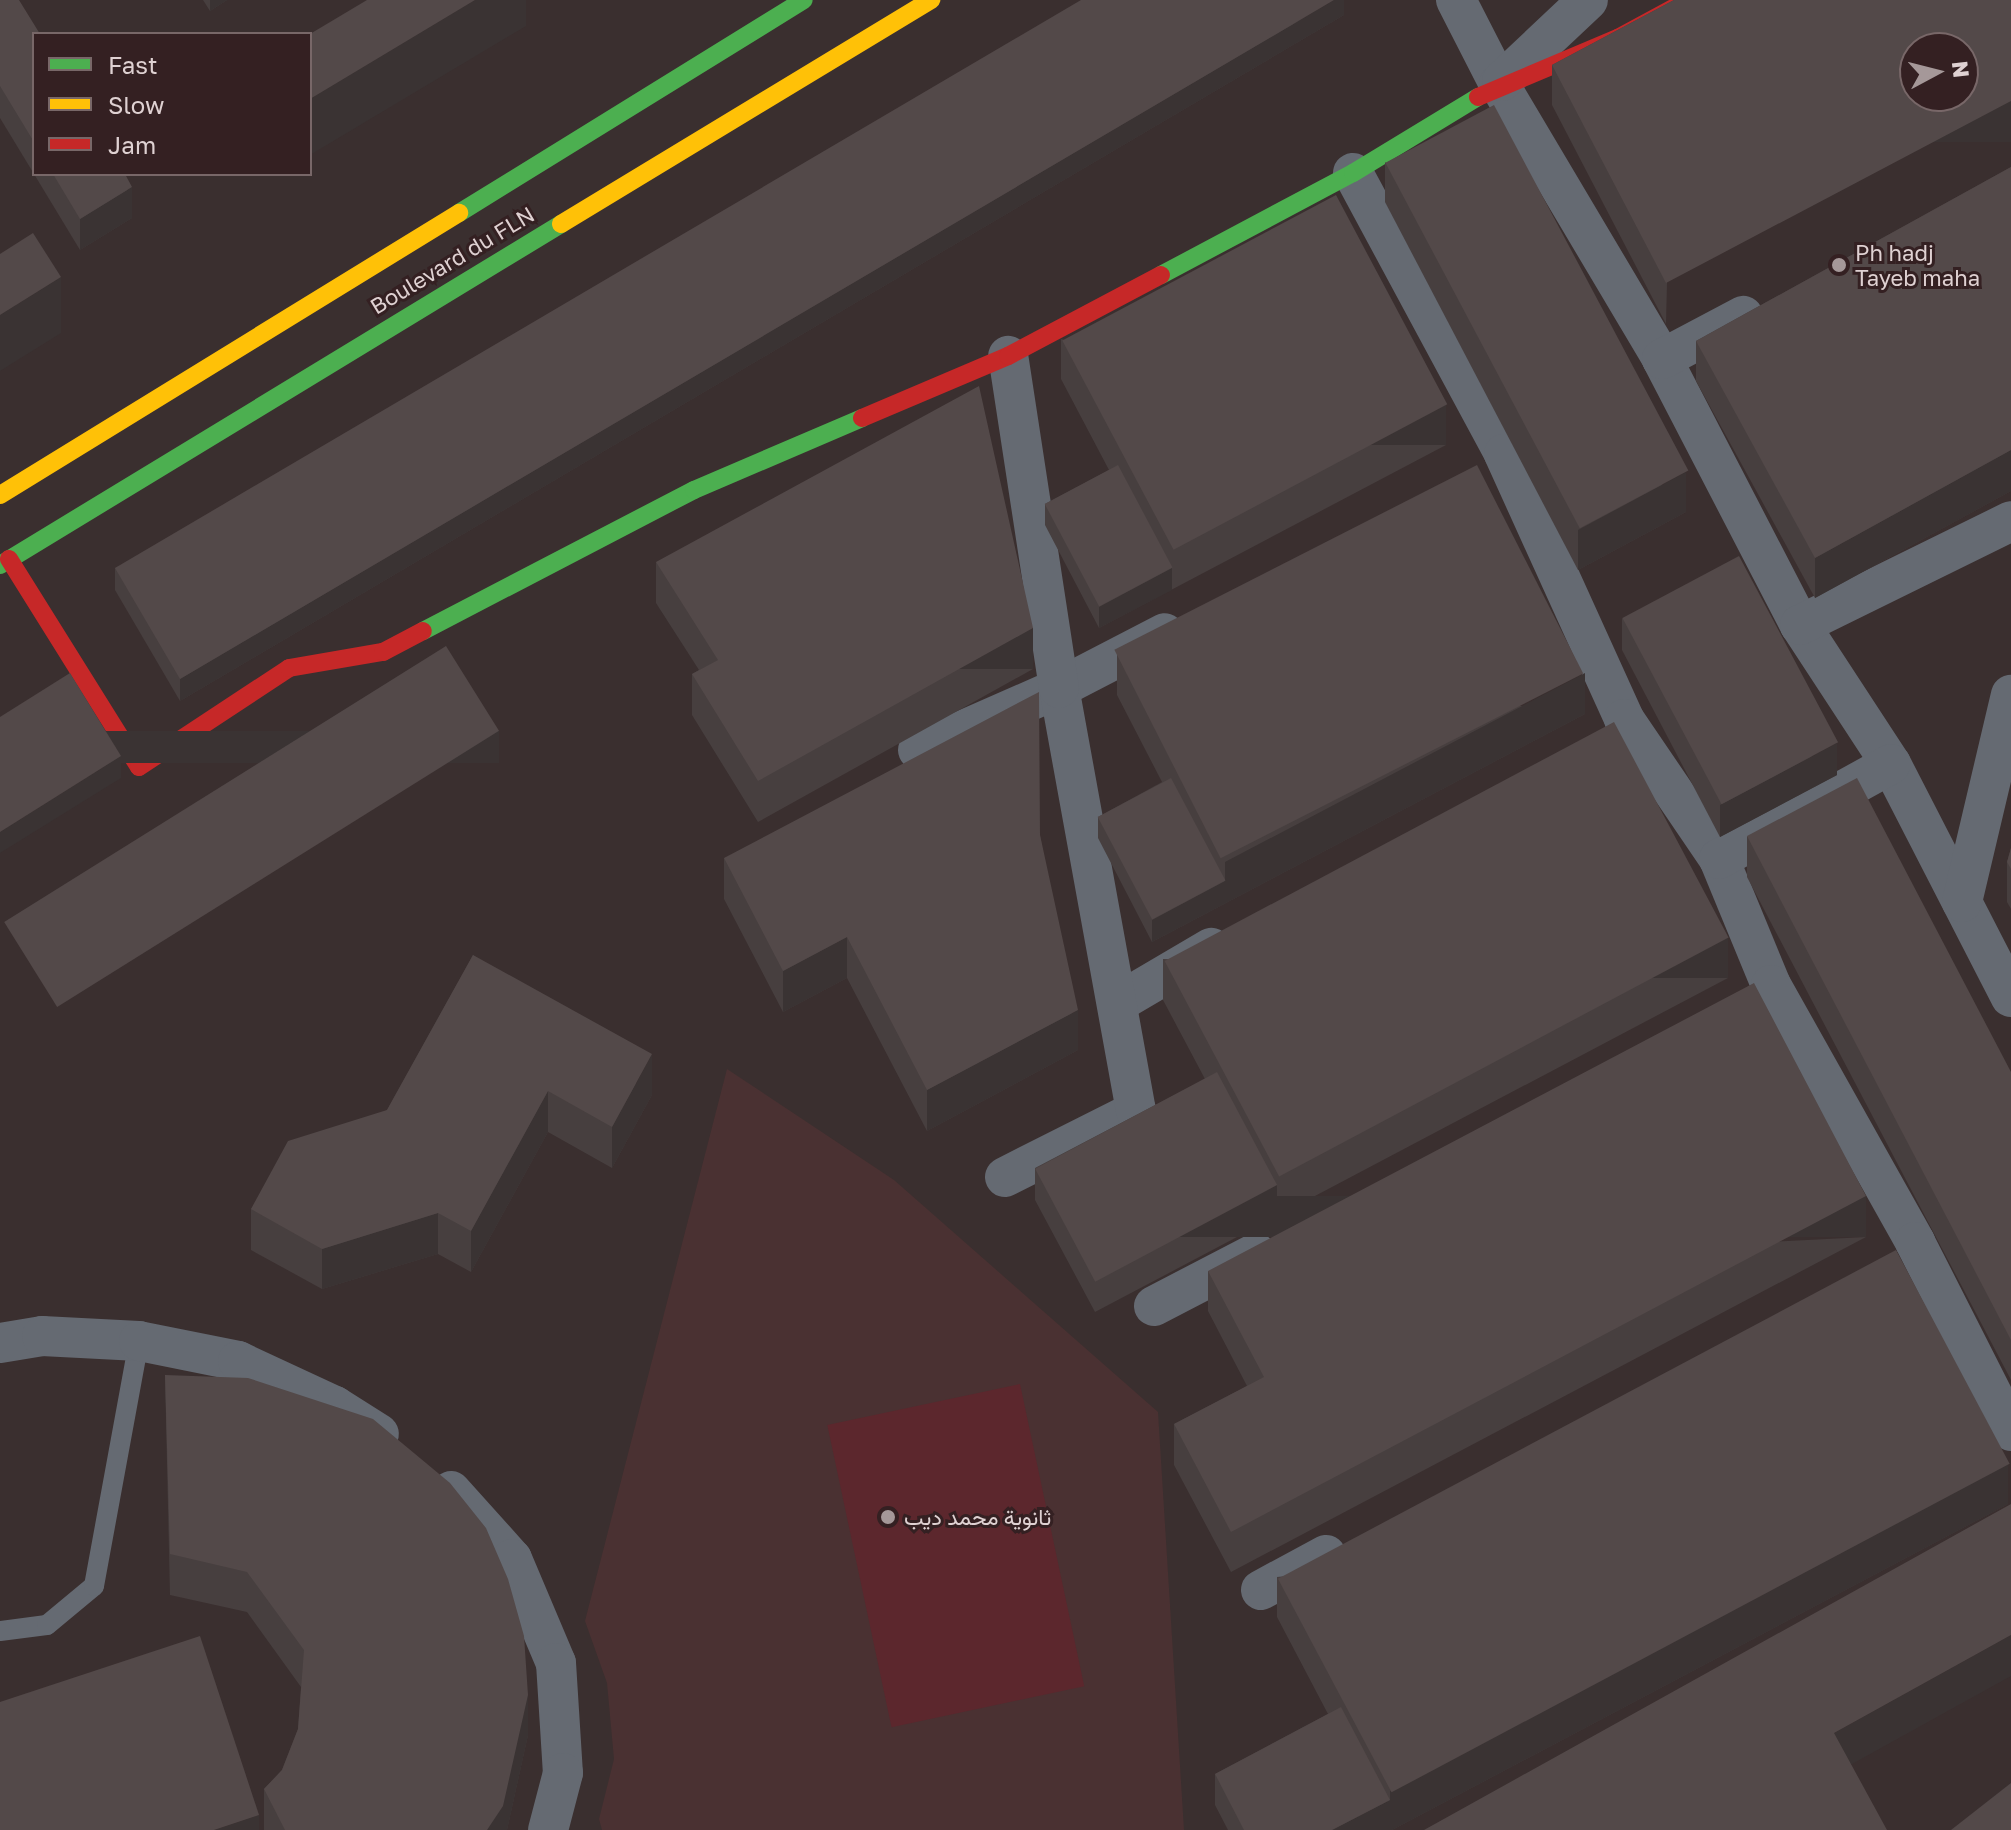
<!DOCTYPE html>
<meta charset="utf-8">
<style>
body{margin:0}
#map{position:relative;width:2011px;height:1830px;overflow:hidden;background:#3a2f2f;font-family:"Golos Text",Vazirmatn,sans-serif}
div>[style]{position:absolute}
.built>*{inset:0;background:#4a3132}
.green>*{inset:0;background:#5c272d;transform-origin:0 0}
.lane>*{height:20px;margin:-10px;padding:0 10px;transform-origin:10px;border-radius:10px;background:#656a72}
.street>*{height:40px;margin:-20px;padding:0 20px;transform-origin:20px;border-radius:20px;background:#656a72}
.fast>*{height:18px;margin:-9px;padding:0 9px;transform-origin:9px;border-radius:9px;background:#4caf50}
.slow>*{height:18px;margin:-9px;padding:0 9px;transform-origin:9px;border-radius:9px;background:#ffc107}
.jam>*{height:18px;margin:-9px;padding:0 9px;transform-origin:9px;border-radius:9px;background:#c62828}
.wall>*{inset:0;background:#473f3f}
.shaded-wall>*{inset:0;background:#3a3333;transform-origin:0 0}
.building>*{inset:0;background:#534949;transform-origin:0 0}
.dots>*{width:22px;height:22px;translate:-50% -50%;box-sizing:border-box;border:4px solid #342022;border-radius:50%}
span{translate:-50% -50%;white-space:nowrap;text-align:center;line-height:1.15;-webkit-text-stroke:6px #342022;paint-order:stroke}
.poi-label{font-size:22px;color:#dfd1d2}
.left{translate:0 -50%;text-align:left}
.street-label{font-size:22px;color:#dfd1d2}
.legend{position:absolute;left:32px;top:32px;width:280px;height:144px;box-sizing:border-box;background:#342022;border:2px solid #786768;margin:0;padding:10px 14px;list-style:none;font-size:24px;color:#dfd1d2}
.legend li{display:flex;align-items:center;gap:16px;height:40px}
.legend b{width:40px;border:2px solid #786768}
.north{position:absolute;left:1899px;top:32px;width:80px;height:80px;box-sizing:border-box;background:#342022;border:2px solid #786768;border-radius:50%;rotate:83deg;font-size:22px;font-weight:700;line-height:32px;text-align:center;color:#dfd1d2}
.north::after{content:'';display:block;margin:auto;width:28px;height:36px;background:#a59899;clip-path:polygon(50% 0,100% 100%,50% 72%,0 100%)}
</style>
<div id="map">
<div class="built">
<i style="clip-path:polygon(727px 1069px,894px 1180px,1158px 1412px,1184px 1830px,602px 1830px,599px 1819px,614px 1759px,607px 1683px,585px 1621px)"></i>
</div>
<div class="green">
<i style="left:1020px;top:1384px;width:309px;height:197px;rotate:78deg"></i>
</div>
<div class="lane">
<i style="left:0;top:1631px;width:47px;rotate:-7.3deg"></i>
<i style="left:47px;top:1625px;width:61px;rotate:-39.7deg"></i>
<i style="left:94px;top:1586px;width:249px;rotate:-79.6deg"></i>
</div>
<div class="street">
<i style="left:1456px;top:0;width:94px;rotate:62.9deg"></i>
<i style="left:1499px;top:84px;width:320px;rotate:59.3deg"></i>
<i style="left:1662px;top:359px;width:300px;rotate:62.6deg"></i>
<i style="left:1800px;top:625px;width:166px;rotate:56.8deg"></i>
<i style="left:1891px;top:764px;width:262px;rotate:62.8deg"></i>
<i style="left:1502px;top:81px;width:118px;rotate:-43.3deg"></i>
<i style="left:1353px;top:173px;width:319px;rotate:61.7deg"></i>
<i style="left:1504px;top:454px;width:291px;rotate:65.6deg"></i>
<i style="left:1624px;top:719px;width:169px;rotate:55.8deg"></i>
<i style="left:1719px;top:859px;width:136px;rotate:67.6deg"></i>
<i style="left:1771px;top:985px;width:295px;rotate:60.7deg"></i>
<i style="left:1915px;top:1242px;width:212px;rotate:63.1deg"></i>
<i style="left:1662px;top:359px;width:92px;rotate:-28deg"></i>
<i style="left:1800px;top:625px;width:235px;rotate:-26.2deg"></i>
<i style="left:918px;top:750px;width:154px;rotate:-23.7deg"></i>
<i style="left:1059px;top:688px;width:119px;rotate:-27.4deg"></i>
<i style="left:1719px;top:859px;width:196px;rotate:-28.9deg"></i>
<i style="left:1962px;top:902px;width:213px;rotate:-76.7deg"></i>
<i style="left:1119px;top:1002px;width:107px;rotate:-30.4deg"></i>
<i style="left:1005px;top:1177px;width:147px;rotate:-26.7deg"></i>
<i style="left:1136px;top:1111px;width:430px;rotate:-100.3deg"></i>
<i style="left:1059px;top:688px;width:336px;rotate:-98.7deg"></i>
<i style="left:1154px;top:1306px;width:115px;rotate:-27.5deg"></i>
<i style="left:0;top:1343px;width:43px;rotate:-9.5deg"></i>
<i style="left:42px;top:1336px;width:97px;rotate:3deg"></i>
<i style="left:139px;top:1341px;width:101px;rotate:11.4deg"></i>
<i style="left:238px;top:1361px;width:107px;rotate:24.9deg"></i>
<i style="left:335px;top:1406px;width:52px;rotate:32.5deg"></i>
<i style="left:451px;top:1491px;width:91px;rotate:48.1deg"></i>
<i style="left:512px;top:1559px;width:113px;rotate:67.1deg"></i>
<i style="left:556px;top:1663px;width:110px;rotate:86.4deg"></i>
<i style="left:563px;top:1773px;width:59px;rotate:104.7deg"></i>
<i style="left:1261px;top:1590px;width:74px;rotate:-28.3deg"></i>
</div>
<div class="fast">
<i style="left:459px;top:213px;width:405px;rotate:-31.7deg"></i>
<i style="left:1161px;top:275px;width:217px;rotate:-28deg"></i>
<i style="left:1353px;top:173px;width:146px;rotate:-31.3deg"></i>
<i style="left:0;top:565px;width:657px;rotate:-31.29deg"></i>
<i style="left:423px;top:631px;width:305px;rotate:-27.5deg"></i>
<i style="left:694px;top:490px;width:183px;rotate:-23.2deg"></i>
</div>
<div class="slow">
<i style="left:561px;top:224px;width:433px;rotate:-31.2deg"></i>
<i style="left:0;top:495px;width:539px;rotate:-31.57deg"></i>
</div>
<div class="jam">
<i style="left:1478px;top:97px;width:152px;rotate:-22.9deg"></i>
<i style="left:1618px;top:38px;width:80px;rotate:-28.5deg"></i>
<i style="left:862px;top:418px;width:159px;rotate:-23deg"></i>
<i style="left:1008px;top:356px;width:173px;rotate:-27.9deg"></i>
<i style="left:9px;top:559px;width:245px;rotate:58deg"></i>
<i style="left:139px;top:767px;width:180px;rotate:-33.4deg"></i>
<i style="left:289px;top:668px;width:95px;rotate:-9.7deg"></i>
<i style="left:383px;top:652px;width:45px;rotate:-27.7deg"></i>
</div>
<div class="wall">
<i style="clip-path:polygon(0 0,34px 34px,34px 174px,0 118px)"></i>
<i style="clip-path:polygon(203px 0,227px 0,210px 11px)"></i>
<i style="clip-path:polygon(1344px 0,1344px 15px,180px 701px,115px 590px,115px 568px)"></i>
<i style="clip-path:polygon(1674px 0,1666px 324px,1552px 105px,1552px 65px)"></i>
<i style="clip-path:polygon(1385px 162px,1686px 512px,1578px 570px,1385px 202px)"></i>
<i style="clip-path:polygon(2011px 167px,2011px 491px,1815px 598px,1696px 381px,1696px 341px)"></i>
<i style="clip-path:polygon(34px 174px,125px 174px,132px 218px,80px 250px)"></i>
<i style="clip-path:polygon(1061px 339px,1446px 445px,1099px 628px,1045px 525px,1045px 504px,1109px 470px,1061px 379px)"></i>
<i style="clip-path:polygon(656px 562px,1033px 669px,758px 822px,692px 715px,692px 674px,699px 670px,656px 603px)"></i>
<i style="clip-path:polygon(1622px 618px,1837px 775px,1720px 837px,1622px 650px)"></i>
<i style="clip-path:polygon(1117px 655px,1585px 714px,1152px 942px,1098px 838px,1098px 817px,1162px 782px,1117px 695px)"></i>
<i style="clip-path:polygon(1040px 835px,1078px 1050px,927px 1131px,847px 978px,783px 1012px,724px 899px,724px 858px)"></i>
<i style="clip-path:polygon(1747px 836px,2011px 1072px,2011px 1380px,1747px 877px)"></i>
<i style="clip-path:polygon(2011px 848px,2011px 909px,2007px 902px,2007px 862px)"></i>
<i style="clip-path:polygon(473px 955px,652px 1095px,612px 1168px,548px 1132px,471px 1272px,438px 1254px,322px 1289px,251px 1250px,251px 1209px,387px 1110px)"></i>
<i style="clip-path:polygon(1163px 959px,1728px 978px,1095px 1312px,1035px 1200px,1035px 1168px,1205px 1079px,1163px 1000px)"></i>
<i style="clip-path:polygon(1866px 1237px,1231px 1572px,1174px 1465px,1174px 1424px,1247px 1386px,1208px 1311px,1208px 1271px)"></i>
<i style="clip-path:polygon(165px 1375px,528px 1735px,507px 1830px,264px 1830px,264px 1789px,282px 1770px,298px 1729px,301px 1687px,247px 1612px,170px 1595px)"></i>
<i style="clip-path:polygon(2008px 1504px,1392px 1830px,1228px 1830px,1215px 1805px,1215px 1774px,1328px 1714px,1277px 1617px,1277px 1577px)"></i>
</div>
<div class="shaded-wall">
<i style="clip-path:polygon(210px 0,227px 0,210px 11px)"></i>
<i style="clip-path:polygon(475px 0,526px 0,526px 26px,310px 155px,310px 99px)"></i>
<i style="clip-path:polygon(1334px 0,1344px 0,1344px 15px,180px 701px,180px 679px)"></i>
<i style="left:2011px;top:101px;width:41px;height:390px;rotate:90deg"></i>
<i style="clip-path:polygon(132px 187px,132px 218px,80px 250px,80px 219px)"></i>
<i style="clip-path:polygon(61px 277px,61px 333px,0 371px,0 315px)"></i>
<i style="left:1446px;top:405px;width:40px;height:310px;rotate:90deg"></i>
<i style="clip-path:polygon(2011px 450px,2011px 491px,1815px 598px,1815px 558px)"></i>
<i style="clip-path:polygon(1686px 472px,1686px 512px,1578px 570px,1578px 530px)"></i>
<i style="clip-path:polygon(1172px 568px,1172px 590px,1099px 628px,1099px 607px)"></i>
<i style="left:1033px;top:628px;width:41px;height:315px;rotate:90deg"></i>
<i style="clip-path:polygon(1585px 673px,1585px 714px,1152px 942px,1152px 920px,1225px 881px,1225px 862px)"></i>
<i style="left:499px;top:731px;width:32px;height:583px;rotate:90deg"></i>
<i style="clip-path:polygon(1837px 743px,1837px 775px,1720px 837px,1720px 805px)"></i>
<i style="clip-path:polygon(121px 756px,121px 778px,0 853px,0 832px)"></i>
<i style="clip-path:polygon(847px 937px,847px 978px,783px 1012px,783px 971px)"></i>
<i style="left:1728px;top:938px;width:40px;height:509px;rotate:90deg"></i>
<i style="clip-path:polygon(1078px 1010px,1078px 1050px,927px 1131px,927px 1090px)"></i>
<i style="clip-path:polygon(652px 1054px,652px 1095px,612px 1168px,612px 1127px)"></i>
<i style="clip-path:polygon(548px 1091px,548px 1132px,471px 1272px,471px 1231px)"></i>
<i style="left:1277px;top:1185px;width:31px;height:206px;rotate:90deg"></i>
<i style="left:1866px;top:1196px;width:41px;height:718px;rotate:90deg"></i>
<i style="clip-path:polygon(438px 1213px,438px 1254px,322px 1289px,322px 1249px)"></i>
<i style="clip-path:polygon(2008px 1464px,2008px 1504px,1392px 1830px,1390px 1830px,1390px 1791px)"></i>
<i style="clip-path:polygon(2011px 1635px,2011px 1676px,1834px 1774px,1834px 1733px)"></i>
<i style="clip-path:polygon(528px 1695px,528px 1735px,507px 1830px,487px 1830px)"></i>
<i style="clip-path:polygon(1390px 1800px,1390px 1830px,1332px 1830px)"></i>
<i style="clip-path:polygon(259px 1815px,259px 1830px,214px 1830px)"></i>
</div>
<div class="building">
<i style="clip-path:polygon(0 0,19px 0,40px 34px,34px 34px,34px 142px,0 86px)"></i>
<i style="clip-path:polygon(367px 0,475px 0,310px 99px,310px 34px)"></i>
<i style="clip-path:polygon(1081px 0,1334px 0,180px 679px,115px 568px)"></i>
<i style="clip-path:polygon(evenodd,1674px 0,2011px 0,2011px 101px,1666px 283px,1552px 65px,1674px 0,1915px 48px,1963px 48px,1963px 96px,1915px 96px,1915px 48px)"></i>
<i style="left:1494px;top:105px;width:414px;height:123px;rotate:62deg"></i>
<i style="clip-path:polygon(2011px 167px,2011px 450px,1815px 558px,1696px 341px)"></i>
<i style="clip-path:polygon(53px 174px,125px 174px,132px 187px,80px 219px)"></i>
<i style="left:1336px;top:195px;width:237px;height:310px;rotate:62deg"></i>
<i style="clip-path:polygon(33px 233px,61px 277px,0 315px,0 254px)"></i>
<i style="clip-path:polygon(979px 386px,1033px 628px,758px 781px,692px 674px,718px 660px,656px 562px)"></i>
<i style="left:1118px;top:465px;width:116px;height:83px;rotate:62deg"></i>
<i style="left:1477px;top:465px;width:234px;height:407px;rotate:63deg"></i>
<i style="left:1739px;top:556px;width:211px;height:132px;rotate:62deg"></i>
<i style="left:446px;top:646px;width:100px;height:521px;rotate:58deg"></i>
<i style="clip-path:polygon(70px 673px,121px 756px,0 832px,0 717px)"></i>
<i style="clip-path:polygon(1039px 692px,1040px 835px,1078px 1010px,927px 1090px,847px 937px,783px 971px,724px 858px)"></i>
<i style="left:1614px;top:722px;width:244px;height:509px;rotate:62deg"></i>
<i style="left:1171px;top:778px;width:116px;height:83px;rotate:62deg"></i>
<i style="clip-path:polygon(1857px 778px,2011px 1072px,2011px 1340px,1747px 836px)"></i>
<i style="clip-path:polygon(2011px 848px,2011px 869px,2007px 862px)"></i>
<i style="clip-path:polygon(473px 955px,652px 1054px,612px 1127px,548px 1091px,471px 1231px,438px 1213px,322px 1249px,251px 1209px,288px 1141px,387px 1110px)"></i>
<i style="clip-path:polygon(1754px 983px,1866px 1196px,1231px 1532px,1174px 1424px,1264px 1377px,1208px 1271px)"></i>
<i style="left:1217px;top:1072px;width:128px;height:206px;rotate:62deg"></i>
<i style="left:1896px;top:1250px;width:242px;height:700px;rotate:62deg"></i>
<i style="clip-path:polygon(165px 1375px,248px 1378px,373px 1419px,450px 1483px,486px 1528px,508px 1579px,524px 1636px,528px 1695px,503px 1806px,487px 1830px,285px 1830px,264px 1789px,282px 1770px,298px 1729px,304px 1650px,247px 1572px,170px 1554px)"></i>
<i style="clip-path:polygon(2011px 1504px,2011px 1635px,1834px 1733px,1887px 1830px,1424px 1830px)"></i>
<i style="clip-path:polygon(200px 1636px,259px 1815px,214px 1830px,0 1830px,0 1702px)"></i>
<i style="clip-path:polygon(1341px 1707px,1390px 1800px,1332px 1830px,1244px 1830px,1215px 1774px)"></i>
<i style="clip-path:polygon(2011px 1783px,2011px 1830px,1951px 1830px)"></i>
</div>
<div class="dots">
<i style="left:1839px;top:265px;background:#a59899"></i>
<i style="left:888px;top:1517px;background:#a59899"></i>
</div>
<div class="poi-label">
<span class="left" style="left:1855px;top:265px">Ph hadj<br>Tayeb maha</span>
<span class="left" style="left:904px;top:1517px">ثانوية محمد ديب</span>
</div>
<div class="street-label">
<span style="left:452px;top:260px;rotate:-31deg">Boulevard du FLN</span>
</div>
<ul class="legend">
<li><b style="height:10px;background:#4caf50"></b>Fast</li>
<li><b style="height:10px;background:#ffc107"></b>Slow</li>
<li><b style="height:10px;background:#c62828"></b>Jam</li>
</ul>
<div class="north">N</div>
</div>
